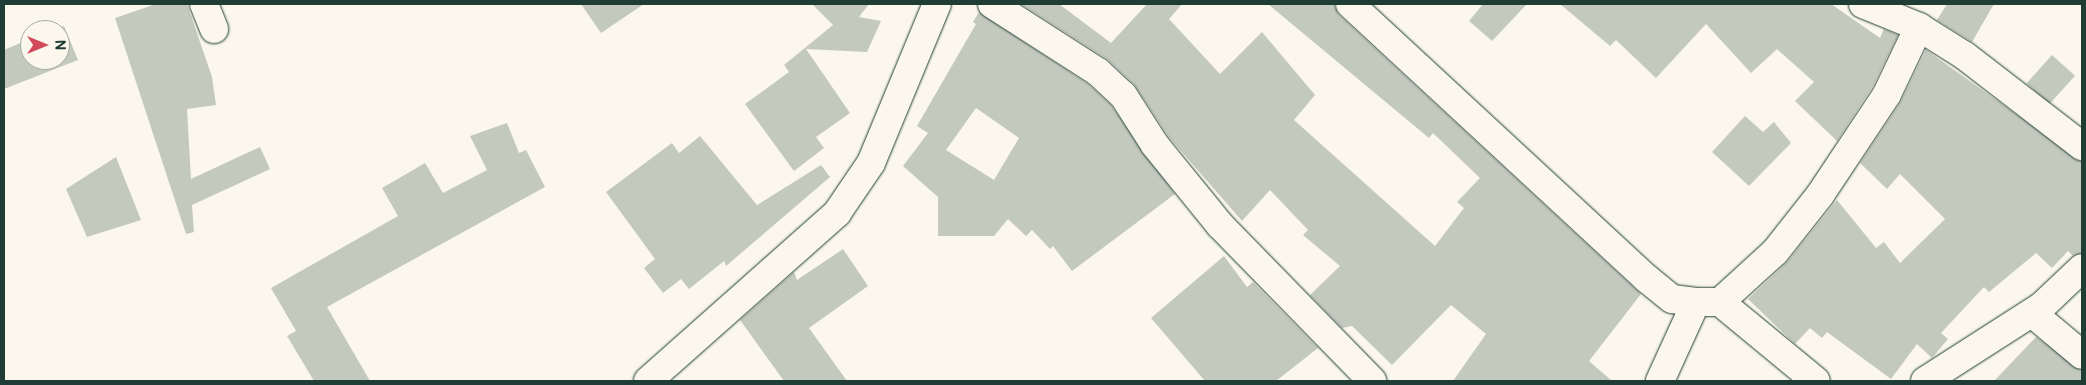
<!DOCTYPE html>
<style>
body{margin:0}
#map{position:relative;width:2086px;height:385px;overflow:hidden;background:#fbf7ec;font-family:"Balsamiq Sans",sans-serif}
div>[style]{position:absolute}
.building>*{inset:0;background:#c4c9be;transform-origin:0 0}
.roads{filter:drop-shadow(0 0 1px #1f3d34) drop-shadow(0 0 1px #1f3d34)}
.minor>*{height:28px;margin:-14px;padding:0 14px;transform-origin:14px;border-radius:14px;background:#fbf7ec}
span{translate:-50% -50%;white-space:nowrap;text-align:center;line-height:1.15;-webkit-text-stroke:5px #fbf7ec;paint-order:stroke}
.frame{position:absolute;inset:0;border:5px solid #1f3d34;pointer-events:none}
.north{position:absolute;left:20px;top:20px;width:50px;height:50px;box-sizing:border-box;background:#fbf7ec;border:1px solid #a3ada2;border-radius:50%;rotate:90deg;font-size:14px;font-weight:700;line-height:20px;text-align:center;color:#1f3d34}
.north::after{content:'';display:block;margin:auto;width:18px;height:22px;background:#d1495b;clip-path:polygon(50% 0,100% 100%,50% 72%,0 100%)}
</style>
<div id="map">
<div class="building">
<i style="clip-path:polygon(156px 4px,187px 4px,212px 77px,216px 105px,187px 109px,191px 179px,260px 147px,270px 169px,192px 205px,194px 232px,186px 234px,115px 18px)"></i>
<i style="clip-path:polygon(581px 4px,644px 4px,601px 33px)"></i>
<i style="clip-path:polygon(812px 4px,869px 4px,859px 17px,881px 21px,867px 52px,806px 49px,850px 113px,816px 137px,824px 148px,794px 171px,745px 104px,789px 72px,784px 65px,833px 25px)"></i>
<i style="clip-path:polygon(1021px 4px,1059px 4px,1111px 43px,1147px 4px,1182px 4px,1169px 19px,1220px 74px,1262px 32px,1315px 95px,1294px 120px,1435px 246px,1464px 208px,1457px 202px,1480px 178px,1433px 133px,1429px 138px,1268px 4px,1334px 4px,1339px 15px,1641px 294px,1589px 361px,1612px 381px,1453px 381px,1486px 334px,1451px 305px,1392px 365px,1352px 326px,1342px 328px,1310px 295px,1340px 266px,1303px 235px,1308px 230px,1270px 190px,1242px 221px,1168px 136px,1134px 84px,1107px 59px)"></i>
<i style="clip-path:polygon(1483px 4px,1527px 4px,1492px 41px,1469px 21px)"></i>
<i style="clip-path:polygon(1560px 4px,1831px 4px,1880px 38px,1884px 29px,1898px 35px,1873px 86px,1837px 141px,1795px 101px,1814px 82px,1777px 49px,1751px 73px,1706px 24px,1656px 78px,1616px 40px,1610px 46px)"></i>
<i style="clip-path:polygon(1947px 4px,1994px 4px,1972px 42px,1937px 20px)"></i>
<i style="clip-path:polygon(evenodd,979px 12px,1088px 84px,1111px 105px,1175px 194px,1072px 271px,1053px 246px,1050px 249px,1032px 230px,1026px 236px,1008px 219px,994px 236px,938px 236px,938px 197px,903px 166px,928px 133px,917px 126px,976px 24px,973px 22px,979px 12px,976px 108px,1019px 138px,994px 180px,946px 150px,976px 108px)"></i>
<i style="clip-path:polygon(64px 26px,78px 60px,4px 89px,4px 50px,30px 39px,30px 60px,60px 60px,60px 30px,53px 30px)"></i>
<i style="clip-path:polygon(1926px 50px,2082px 161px,2082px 253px,2073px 256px,2068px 251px,2052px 268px,2036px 253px,1989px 292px,1984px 287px,1941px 333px,1948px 339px,1932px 358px,1917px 344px,1891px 379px,1827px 332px,1822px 338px,1810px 328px,1795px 344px,1748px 299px,1787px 262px,1837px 200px,1876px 248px,1884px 242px,1900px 263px,1945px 219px,1900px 174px,1887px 189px,1860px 163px,1900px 103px)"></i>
<i style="left:2052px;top:55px;width:31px;height:38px;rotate:42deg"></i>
<i style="clip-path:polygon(1745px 116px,1763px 132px,1774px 122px,1791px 143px,1749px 186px,1712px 152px)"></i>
<i style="clip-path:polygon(507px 123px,519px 153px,526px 150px,545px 187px,327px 307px,370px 381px,314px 381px,287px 336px,296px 331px,271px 288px,398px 216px,382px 188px,425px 163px,443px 193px,487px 170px,470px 136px)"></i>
<i style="clip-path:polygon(700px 136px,757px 205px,821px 165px,830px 177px,726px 266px,724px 261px,689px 289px,681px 279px,663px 293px,644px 268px,655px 259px,606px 192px,672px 143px,679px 153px)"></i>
<i style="clip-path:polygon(116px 157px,141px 220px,87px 237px,66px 189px)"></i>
<i style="clip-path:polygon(843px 249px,868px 286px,809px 328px,847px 381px,784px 381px,740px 320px,794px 272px,797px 280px)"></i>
<i style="clip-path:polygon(1224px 256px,1247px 287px,1253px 282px,1318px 348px,1276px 381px,1205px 381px,1151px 318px)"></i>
<i style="clip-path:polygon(2036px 337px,2082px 370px,2082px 381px,1994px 381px)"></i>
</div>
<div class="roads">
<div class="minor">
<i style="left:204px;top:4px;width:27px;rotate:68deg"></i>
<i style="left:992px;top:4px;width:126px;rotate:32.7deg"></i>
<i style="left:1098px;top:72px;width:34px;rotate:43deg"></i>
<i style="left:1123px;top:95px;width:59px;rotate:57.4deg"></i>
<i style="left:1155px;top:145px;width:103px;rotate:50.9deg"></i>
<i style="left:1220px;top:225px;width:218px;rotate:45.7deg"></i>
<i style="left:1350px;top:4px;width:403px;rotate:42.8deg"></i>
<i style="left:1646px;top:278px;width:33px;rotate:39deg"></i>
<i style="left:1672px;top:299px;width:24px;rotate:7deg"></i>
<i style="left:1696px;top:302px;width:87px;rotate:114.5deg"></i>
<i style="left:1863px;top:4px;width:61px;rotate:22.3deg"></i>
<i style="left:1919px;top:27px;width:54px;rotate:32.2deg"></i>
<i style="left:1965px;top:56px;width:148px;rotate:37.6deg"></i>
<i style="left:1696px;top:302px;width:24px"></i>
<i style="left:1720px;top:302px;width:74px;rotate:-42.3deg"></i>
<i style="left:1775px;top:252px;width:73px;rotate:-51.7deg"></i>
<i style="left:1820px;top:195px;width:121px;rotate:-56.4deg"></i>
<i style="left:1887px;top:94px;width:74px;rotate:-64.5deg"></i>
<i style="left:1720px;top:302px;width:124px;rotate:39.5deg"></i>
<i style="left:2032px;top:313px;width:65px;rotate:40deg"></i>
<i style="left:648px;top:381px;width:253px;rotate:-41.6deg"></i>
<i style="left:837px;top:213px;width:60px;rotate:-55.8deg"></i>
<i style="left:871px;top:163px;width:172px;rotate:-67.5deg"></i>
<i style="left:1925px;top:381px;width:139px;rotate:-32.7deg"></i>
<i style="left:2042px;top:306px;width:55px;rotate:-43.5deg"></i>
</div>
</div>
<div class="frame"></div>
<div class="north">N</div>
</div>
